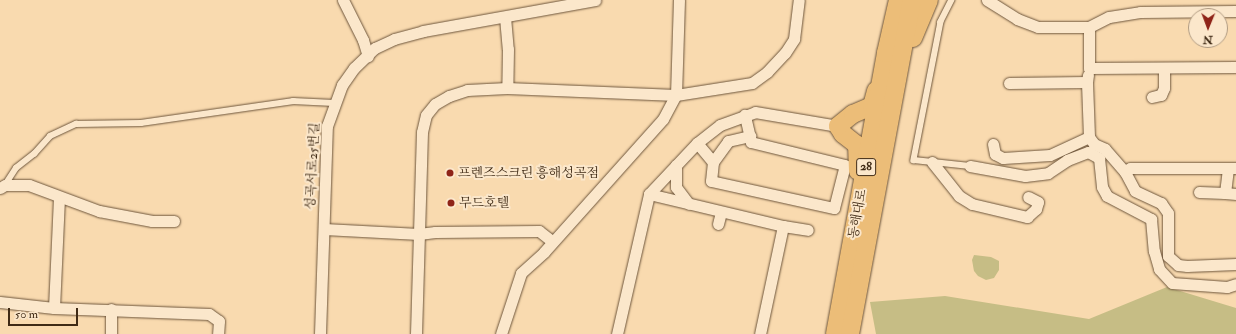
<!DOCTYPE html>
<meta charset="utf-8">
<style>
body{margin:0}
#map{position:relative;width:1236px;height:334px;overflow:hidden;background:#f9daaf;font-family:"IM FELL Double Pica","Noto Serif KR",serif}
div>[style]{position:absolute}
.green>*{inset:0;background:#c6bd85}
.roads{filter:drop-shadow(0 0 1px #6e563c) drop-shadow(0 0 1px #6e563c)}
.lane>*{height:5.5px;margin:-2.75px;padding:0 2.75px;transform-origin:2.75px;border-radius:2.75px;background:#fbe7cb}
.street>*{height:11px;margin:-5.5px;padding:0 5.5px;transform-origin:5.5px;border-radius:5.5px;background:#fbe7cb}
.primary>*{height:18px;margin:-9px;padding:0 9px;transform-origin:9px;border-radius:9px;background:#ecbd78}
.dots>*{width:11px;height:11px;translate:-50% -50%;box-sizing:border-box;border:2px solid #fbe7cb;border-radius:50%}
span{translate:-50% -50%;white-space:nowrap;text-align:center;line-height:1.15;-webkit-text-stroke:4px #fbe7cb;paint-order:stroke}
.shield-label span{padding:1px 3px;background:#fbe7cb;border:1px solid;border-radius:3px;-webkit-text-stroke-width:0}
.shield-label{font-size:12px;color:#3f2a15;font-weight:700}
.street-label{font-size:13px;color:#3f2a15}
.poi-label{font-size:13px;color:#3f2a15}
.left{translate:0 -50%;text-align:left}
.north{position:absolute;left:1188px;top:8px;width:40px;height:40px;box-sizing:border-box;background:#fbe7cb;border:1px solid #b09b82;border-radius:50%;rotate:181deg;font-size:11px;font-weight:700;line-height:16px;text-align:center;color:#3f2a15}
.north::after{content:'';display:block;margin:auto;width:14px;height:18px;background:#8f2418;clip-path:polygon(50% 0,100% 100%,50% 72%,0 100%)}
.scale{position:absolute;left:8px;top:308px;width:70px;height:18px;box-sizing:border-box;border:2px solid #3f2a15;border-top:0;padding-left:5px;font-size:12px;line-height:14px;white-space:nowrap;color:#3f2a15;-webkit-text-stroke:3px #fbe7cb;paint-order:stroke}
</style>
<div id="map">
<div class="green">
<i style="clip-path:polygon(974px 255px,991px 257px,999px 261px,999px 270px,994px 278px,986px 280px,978px 276px,974px 271px,972px 260px)"></i>
<i style="clip-path:polygon(1167px 287px,1236px 308px,1236px 334px,876px 334px,870px 302px,945px 296px,1089px 319px)"></i>
</div>
<div class="roads">
<div class="lane">
<i style="left:952px;top:0;width:25px;rotate:117deg"></i>
<i style="left:941px;top:22px;width:141px;rotate:101.1deg"></i>
<i style="left:914px;top:160px;width:56px;rotate:6.1deg"></i>
<i style="left:5px;top:185px;width:20px;rotate:-57deg"></i>
<i style="left:16px;top:168px;width:23px;rotate:-38deg"></i>
<i style="left:34px;top:154px;width:24px;rotate:-48deg"></i>
<i style="left:50px;top:136px;width:29px;rotate:-25deg"></i>
<i style="left:76px;top:124px;width:65px;rotate:-0.9deg"></i>
<i style="left:141px;top:123px;width:154px;rotate:-8.2deg"></i>
<i style="left:293px;top:101px;width:41px;rotate:2.8deg"></i>
</div>
<div class="street">
<i style="left:343px;top:0;width:45px;rotate:63.4deg"></i>
<i style="left:363px;top:40px;width:17px;rotate:73deg"></i>
<i style="left:987px;top:0;width:36px;rotate:32deg"></i>
<i style="left:1017px;top:19px;width:22px;rotate:21deg"></i>
<i style="left:1038px;top:27px;width:51px"></i>
<i style="left:1089px;top:27px;width:22px;rotate:-27deg"></i>
<i style="left:1109px;top:17px;width:31px;rotate:-9deg"></i>
<i style="left:1140px;top:12px;width:96px;rotate:-0.6deg"></i>
<i style="left:505px;top:17px;width:32px;rotate:85deg"></i>
<i style="left:508px;top:49px;width:39px;rotate:91deg"></i>
<i style="left:1089px;top:27px;width:41px;rotate:90deg"></i>
<i style="left:1089px;top:68px;width:147px;rotate:-0.4deg"></i>
<i style="left:1009px;top:83px;width:78px;rotate:-0.7deg"></i>
<i style="left:1087px;top:82px;width:7px;rotate:-82deg"></i>
<i style="left:1152px;top:97px;width:9px;rotate:-13deg"></i>
<i style="left:1161px;top:95px;width:8px;rotate:-67deg"></i>
<i style="left:1164px;top:88px;width:20px;rotate:-90deg"></i>
<i style="left:1089px;top:137px;width:9px;rotate:54deg"></i>
<i style="left:1094px;top:144px;width:12px;rotate:24deg"></i>
<i style="left:1105px;top:149px;width:30px;rotate:49deg"></i>
<i style="left:1125px;top:172px;width:21px;rotate:62deg"></i>
<i style="left:1135px;top:191px;width:29px;rotate:25deg"></i>
<i style="left:1161px;top:203px;width:12px;rotate:55deg"></i>
<i style="left:1168px;top:213px;width:43px;rotate:90deg"></i>
<i style="left:1168px;top:256px;width:13px;rotate:42deg"></i>
<i style="left:1178px;top:265px;width:9px;rotate:6deg"></i>
<i style="left:1187px;top:266px;width:49px;rotate:-2.3deg"></i>
<i style="left:697px;top:143px;width:25px;rotate:50deg"></i>
<i style="left:713px;top:162px;width:19px;rotate:96deg"></i>
<i style="left:711px;top:181px;width:126px;rotate:12.4deg"></i>
<i style="left:834px;top:208px;width:44px;rotate:-75.7deg"></i>
<i style="left:845px;top:165px;width:97px;rotate:-166.3deg"></i>
<i style="left:751px;top:142px;width:28px;rotate:-103deg"></i>
<i style="left:993px;top:144px;width:10px;rotate:79deg"></i>
<i style="left:995px;top:154px;width:9px;rotate:27deg"></i>
<i style="left:1003px;top:158px;width:47px;rotate:-3.7deg"></i>
<i style="left:1050px;top:155px;width:43px;rotate:-24.8deg"></i>
<i style="left:1089px;top:137px;width:55px;rotate:-92.1deg"></i>
<i style="left:713px;top:162px;width:26px;rotate:-54deg"></i>
<i style="left:728px;top:141px;width:23px;rotate:-13deg"></i>
<i style="left:932px;top:162px;width:43px;rotate:51.5deg"></i>
<i style="left:959px;top:196px;width:15px;rotate:32deg"></i>
<i style="left:972px;top:204px;width:57px;rotate:13.3deg"></i>
<i style="left:1027px;top:217px;width:12px;rotate:-42deg"></i>
<i style="left:1036px;top:209px;width:7px;rotate:-74deg"></i>
<i style="left:1038px;top:202px;width:11px;rotate:-153deg"></i>
<i style="left:676px;top:165px;width:22px;rotate:90deg"></i>
<i style="left:676px;top:187px;width:21px;rotate:53deg"></i>
<i style="left:970px;top:166px;width:56px;rotate:10.3deg"></i>
<i style="left:1025px;top:176px;width:23px;rotate:-7deg"></i>
<i style="left:1048px;top:173px;width:23px;rotate:-34deg"></i>
<i style="left:1067px;top:160px;width:22px;rotate:-21deg"></i>
<i style="left:1088px;top:152px;width:13px;rotate:29deg"></i>
<i style="left:1099px;top:158px;width:29px;rotate:84deg"></i>
<i style="left:1102px;top:187px;width:10px;rotate:61deg"></i>
<i style="left:1107px;top:196px;width:50px;rotate:27.6deg"></i>
<i style="left:1151px;top:219px;width:32px;rotate:85deg"></i>
<i style="left:1154px;top:251px;width:19px;rotate:74deg"></i>
<i style="left:1159px;top:269px;width:19px;rotate:47deg"></i>
<i style="left:1172px;top:283px;width:55px;rotate:4.2deg"></i>
<i style="left:1227px;top:287px;width:9px;rotate:-18deg"></i>
<i style="left:1125px;top:172px;width:6px;rotate:-39deg"></i>
<i style="left:1130px;top:168px;width:106px"></i>
<i style="left:0;top:188px;width:6px;rotate:-31deg"></i>
<i style="left:5px;top:185px;width:24px"></i>
<i style="left:29px;top:185px;width:75px;rotate:20.4deg"></i>
<i style="left:99px;top:211px;width:54px;rotate:10.7deg"></i>
<i style="left:152px;top:221px;width:22px"></i>
<i style="left:1199px;top:192px;width:26px;rotate:2deg"></i>
<i style="left:1225px;top:193px;width:25px;rotate:-83deg"></i>
<i style="left:1225px;top:193px;width:11px;rotate:5deg"></i>
<i style="left:649px;top:194px;width:138px;rotate:13.4deg"></i>
<i style="left:783px;top:226px;width:110px;rotate:102deg"></i>
<i style="left:718px;top:224px;width:12px;rotate:-76deg"></i>
<i style="left:783px;top:226px;width:25px;rotate:9deg"></i>
<i style="left:324px;top:229px;width:95px;rotate:3deg"></i>
<i style="left:419px;top:234px;width:16px;rotate:-7deg"></i>
<i style="left:435px;top:232px;width:104px;rotate:-0.6deg"></i>
<i style="left:539px;top:231px;width:16px;rotate:38deg"></i>
<i style="left:0;top:302px;width:54px;rotate:6.3deg"></i>
<i style="left:54px;top:308px;width:155px;rotate:2.2deg"></i>
<i style="left:209px;top:314px;width:12px;rotate:35deg"></i>
<i style="left:219px;top:321px;width:13px;rotate:94deg"></i>
<i style="left:54px;top:308px;width:111px;rotate:-87.4deg"></i>
<i style="left:111px;top:334px;width:25px;rotate:-90deg"></i>
<i style="left:320px;top:334px;width:208px;rotate:-88.1deg"></i>
<i style="left:327px;top:126px;width:44px;rotate:-69.9deg"></i>
<i style="left:342px;top:85px;width:21px;rotate:-55deg"></i>
<i style="left:354px;top:68px;width:29px;rotate:-44deg"></i>
<i style="left:375px;top:48px;width:21px;rotate:-25deg"></i>
<i style="left:394px;top:39px;width:30px;rotate:-15deg"></i>
<i style="left:423px;top:31px;width:175px;rotate:-10.2deg"></i>
<i style="left:416px;top:334px;width:202px;rotate:-88.3deg"></i>
<i style="left:422px;top:132px;width:17px;rotate:-77deg"></i>
<i style="left:426px;top:115px;width:14px;rotate:-51deg"></i>
<i style="left:435px;top:104px;width:16px;rotate:-30deg"></i>
<i style="left:449px;top:96px;width:19px;rotate:-18deg"></i>
<i style="left:467px;top:90px;width:40px;rotate:-2.9deg"></i>
<i style="left:507px;top:88px;width:169px;rotate:2.4deg"></i>
<i style="left:676px;top:95px;width:77px;rotate:-9deg"></i>
<i style="left:752px;top:83px;width:19px;rotate:-36deg"></i>
<i style="left:767px;top:72px;width:26px;rotate:-47deg"></i>
<i style="left:785px;top:53px;width:17px;rotate:-57deg"></i>
<i style="left:794px;top:39px;width:39px;rotate:-83deg"></i>
<i style="left:501px;top:334px;width:64px;rotate:-71.8deg"></i>
<i style="left:521px;top:273px;width:31px;rotate:-42deg"></i>
<i style="left:544px;top:252px;width:178px;rotate:-48.2deg"></i>
<i style="left:663px;top:119px;width:27px;rotate:-62deg"></i>
<i style="left:676px;top:95px;width:95px;rotate:-88.2deg"></i>
<i style="left:617px;top:334px;width:144px;rotate:-77.1deg"></i>
<i style="left:649px;top:194px;width:70px;rotate:-46.7deg"></i>
<i style="left:697px;top:143px;width:29px;rotate:-38deg"></i>
<i style="left:720px;top:125px;width:37px;rotate:-20deg"></i>
<i style="left:755px;top:112px;width:84px;rotate:9.6deg"></i>
</div>
<div class="primary">
<i style="left:913px;top:38px;width:41px;rotate:-67.2deg"></i>
<i style="left:858px;top:171px;width:26px;rotate:-92deg"></i>
<i style="left:857px;top:145px;width:18px;rotate:-142deg"></i>
<i style="left:843px;top:134px;width:9px;rotate:-122deg"></i>
<i style="left:838px;top:126px;width:19px;rotate:-39deg"></i>
<i style="left:853px;top:114px;width:21px;rotate:-23deg"></i>
<i style="left:872px;top:106px;width:16px;rotate:-75deg"></i>
<i style="left:835px;top:334px;width:286px;rotate:-79.7deg"></i>
<i style="left:886px;top:53px;width:54px;rotate:-77.2deg"></i>
<i style="left:850px;top:334px;width:340px;rotate:-79.5deg"></i>
</div>
</div>
<div class="dots">
<i style="left:450px;top:173px;background:#8f2418"></i>
<i style="left:451px;top:203px;background:#8f2418"></i>
</div>
<div class="shield-label">
<span style="left:866px;top:167px">28</span>
</div>
<div class="street-label">
<span style="left:313px;top:166px;rotate:-87deg">성곡서로25번길</span>
<span style="left:858px;top:214px;rotate:-80deg">동해대로</span>
</div>
<div class="poi-label">
<span class="left" style="left:458px;top:173px">프렌즈스크린 흥해성곡점</span>
<span class="left" style="left:459px;top:203px">무드호텔</span>
</div>
<div class="north">N</div>
<div class="scale">50 m</div>
</div>
